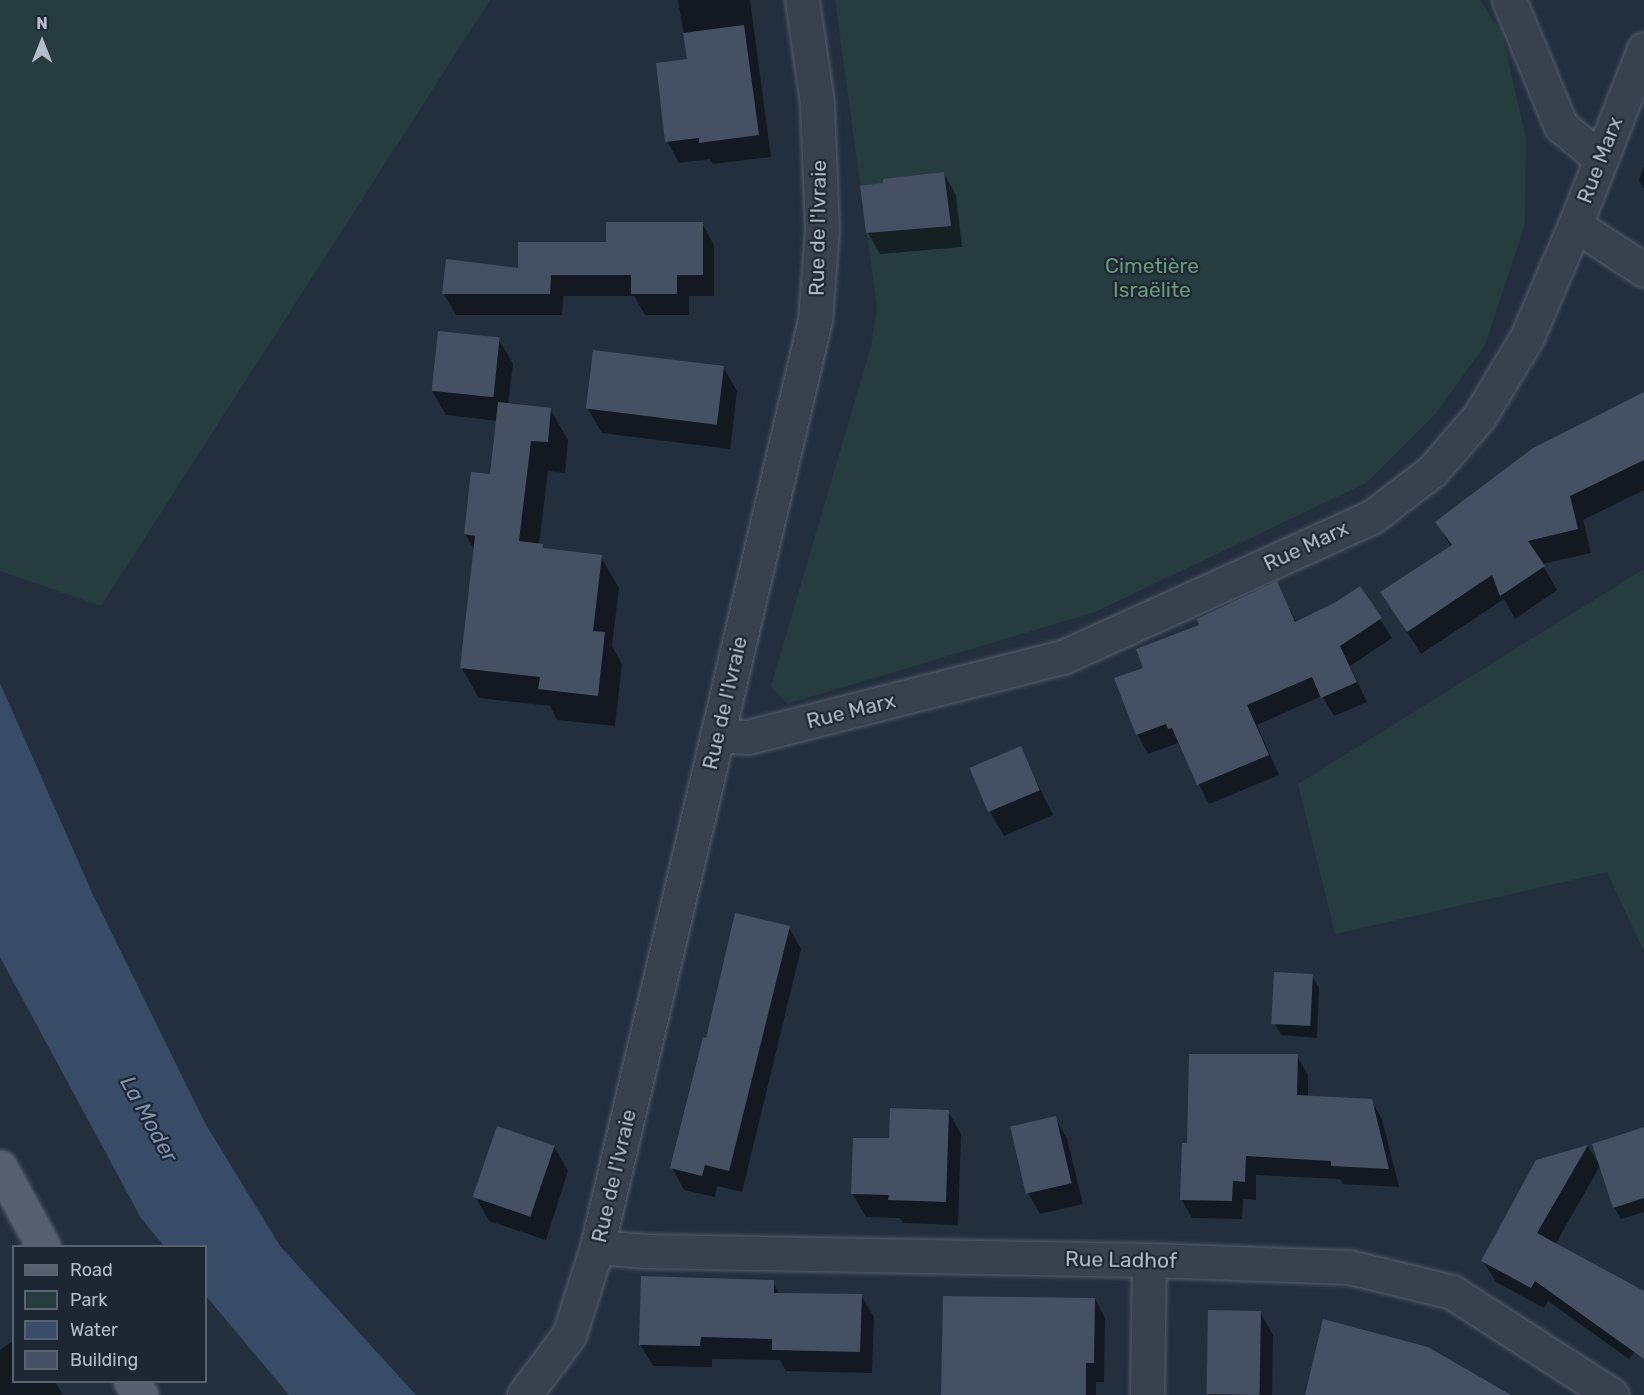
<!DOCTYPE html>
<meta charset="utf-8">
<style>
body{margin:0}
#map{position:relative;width:1644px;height:1395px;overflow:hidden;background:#242f3e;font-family:Rubik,sans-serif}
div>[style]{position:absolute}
.green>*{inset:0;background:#263c3f}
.water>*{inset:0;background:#394c67}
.shadow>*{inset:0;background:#0007}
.building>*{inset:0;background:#455162;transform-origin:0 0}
.roads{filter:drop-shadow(0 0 2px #565f6c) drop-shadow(0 0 2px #565f6c)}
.street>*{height:33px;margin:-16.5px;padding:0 16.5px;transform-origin:16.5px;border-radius:16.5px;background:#38414e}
.primary>*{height:33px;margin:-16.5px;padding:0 16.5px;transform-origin:16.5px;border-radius:16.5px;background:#56606e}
span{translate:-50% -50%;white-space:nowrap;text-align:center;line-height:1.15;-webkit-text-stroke:4.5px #1d2633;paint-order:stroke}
.street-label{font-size:21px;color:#b4bcc9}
.park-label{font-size:21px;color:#6b9a76}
.water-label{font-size:22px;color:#7c92b1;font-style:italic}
.legend{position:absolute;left:12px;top:1245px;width:195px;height:138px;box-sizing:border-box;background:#1d2633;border:2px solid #59626f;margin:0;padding:8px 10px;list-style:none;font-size:18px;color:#b4bcc9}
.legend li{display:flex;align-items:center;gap:12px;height:30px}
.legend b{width:30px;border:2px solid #59626f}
.north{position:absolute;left:12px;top:12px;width:60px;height:60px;-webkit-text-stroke:4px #1d2633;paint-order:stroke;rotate:0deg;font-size:16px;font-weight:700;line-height:24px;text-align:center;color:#b4bcc9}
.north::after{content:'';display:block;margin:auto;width:21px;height:27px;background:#b4bcc9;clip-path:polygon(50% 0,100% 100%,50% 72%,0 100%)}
</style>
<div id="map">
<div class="green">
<i style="clip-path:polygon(0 0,490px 0,101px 606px,0 571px)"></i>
<i style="clip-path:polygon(835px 0,1480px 0,1502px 33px,1526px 139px,1525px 224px,1485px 345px,1436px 413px,1366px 483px,1095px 612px,787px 704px,771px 686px,871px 346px,877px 308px)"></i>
<i style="clip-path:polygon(1644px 569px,1644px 952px,1607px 872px,1335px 934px,1298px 784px)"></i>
</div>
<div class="water">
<i style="clip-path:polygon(0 683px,93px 895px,205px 1123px,280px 1246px,416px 1395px,289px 1395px,206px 1296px,206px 1246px,164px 1246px,141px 1218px,0 957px)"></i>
</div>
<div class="shadow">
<i style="clip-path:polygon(678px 0,750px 0,771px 157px,713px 164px,710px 159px,679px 163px,667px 141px,688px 61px)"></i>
<i style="clip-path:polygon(1644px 166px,1644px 189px,1639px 180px)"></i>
<i style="clip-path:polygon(944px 174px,956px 195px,962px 247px,880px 254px,868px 233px)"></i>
<i style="clip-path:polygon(702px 223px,714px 245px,714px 296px,689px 296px,689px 315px,645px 315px,634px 296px,563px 296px,562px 315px,456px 315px,444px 294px,448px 261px,520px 269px,608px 243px)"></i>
<i style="clip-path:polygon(499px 340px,513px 364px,508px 404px,550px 409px,568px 440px,565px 473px,548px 471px,539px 545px,545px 550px,601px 557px,619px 588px,612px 646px,622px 664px,615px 726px,557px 720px,550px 706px,479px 698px,461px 667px,475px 551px,465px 534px,492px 476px,498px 421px,446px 415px,432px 391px)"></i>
<i style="clip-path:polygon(723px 367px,737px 391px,730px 449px,602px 433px,588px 409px)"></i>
<i style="clip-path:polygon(1644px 420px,1644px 490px,1583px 520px,1591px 553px,1542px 564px,1557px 590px,1515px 619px,1504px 599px,1421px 654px,1382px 593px,1451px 547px,1437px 523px)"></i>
<i style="clip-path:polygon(1276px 583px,1297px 623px,1380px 619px,1392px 638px,1350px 666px,1367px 702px,1334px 716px,1322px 696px,1257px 725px,1279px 775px,1209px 804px,1178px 743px,1148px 754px,1137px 734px,1145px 668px,1201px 625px)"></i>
<i style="clip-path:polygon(1020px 748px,1053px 815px,1004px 836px,990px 812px)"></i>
<i style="clip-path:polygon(789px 928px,801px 949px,742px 1192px,717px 1186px,715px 1197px,684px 1190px,672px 1168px,707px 1039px)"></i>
<i style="clip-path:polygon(1312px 976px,1319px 988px,1317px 1038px,1281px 1035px,1275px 1023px)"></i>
<i style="clip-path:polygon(1297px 1056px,1308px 1075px,1308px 1097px,1371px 1100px,1382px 1119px,1399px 1187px,1343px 1184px,1340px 1179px,1256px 1175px,1256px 1200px,1243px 1199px,1242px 1219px,1192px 1218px,1181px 1199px,1189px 1144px)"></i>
<i style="clip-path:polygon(948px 1111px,961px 1134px,958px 1225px,903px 1223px,900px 1218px,866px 1217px,852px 1193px,891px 1140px)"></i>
<i style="clip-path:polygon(1055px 1117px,1067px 1139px,1083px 1204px,1040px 1214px,1028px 1193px)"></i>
<i style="clip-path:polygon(1644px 1128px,1644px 1212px,1621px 1219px,1614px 1207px)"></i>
<i style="clip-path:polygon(1588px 1146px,1600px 1166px,1555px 1245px,1644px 1293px,1644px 1339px,1629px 1359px,1548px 1301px,1544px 1308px,1496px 1282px,1483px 1261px,1537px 1161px)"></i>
<i style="clip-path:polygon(554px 1147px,568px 1171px,546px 1240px,489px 1221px,475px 1196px)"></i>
<i style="clip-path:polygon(773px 1282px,780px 1295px,861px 1295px,874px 1317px,872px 1373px,786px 1371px,780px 1360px,712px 1359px,712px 1367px,653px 1366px,640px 1344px)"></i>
<i style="clip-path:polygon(1095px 1299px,1105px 1318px,1104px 1382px,1096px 1382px,1096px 1395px,942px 1395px)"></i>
<i style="clip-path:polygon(1260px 1312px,1273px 1335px,1272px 1395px,1209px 1395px)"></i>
<i style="clip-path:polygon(14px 1340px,14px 1382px,55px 1382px,63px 1395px,0 1395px,0 1350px)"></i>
</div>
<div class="building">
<i style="clip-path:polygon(744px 25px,759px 135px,699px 143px,699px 138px,665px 142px,656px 63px,687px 59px,683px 33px)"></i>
<i style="clip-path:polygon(944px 172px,951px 226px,866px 233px,860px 186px,883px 183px,883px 179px)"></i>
<i style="clip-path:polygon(606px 222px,703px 222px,703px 275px,677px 275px,677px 294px,631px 294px,631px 275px,551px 275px,550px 294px,442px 294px,446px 259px,518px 268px,518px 242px,606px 242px)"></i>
<i style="left:438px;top:331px;width:62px;height:60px;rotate:6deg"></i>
<i style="left:593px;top:350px;width:132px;height:59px;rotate:7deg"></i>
<i style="clip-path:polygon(1644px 392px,1644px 460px,1570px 496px,1578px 529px,1528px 541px,1545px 566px,1500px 596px,1492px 575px,1407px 632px,1380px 592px,1452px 545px,1435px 522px,1533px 448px)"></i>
<i style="clip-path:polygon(498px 402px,551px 408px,548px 442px,531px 441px,519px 541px,543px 544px,543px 548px,602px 555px,593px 631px,605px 632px,598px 696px,538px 689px,540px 677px,460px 668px,475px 536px,464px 534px,471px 472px,490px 474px)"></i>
<i style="clip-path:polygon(1277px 581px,1295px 622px,1336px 602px,1360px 586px,1382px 618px,1340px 646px,1357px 682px,1321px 698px,1312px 677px,1247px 705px,1269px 755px,1197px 785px,1172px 728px,1168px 729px,1166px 724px,1136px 735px,1114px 678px,1143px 668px,1136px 649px,1199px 625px,1197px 619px)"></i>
<i style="left:1021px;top:746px;width:48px;height:56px;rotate:67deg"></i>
<i style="clip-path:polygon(735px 913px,790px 926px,729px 1171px,705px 1165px,702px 1176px,670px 1168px,703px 1037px,706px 1038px)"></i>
<i style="left:1274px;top:972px;width:39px;height:52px;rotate:3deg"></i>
<i style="clip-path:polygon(1189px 1054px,1298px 1054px,1297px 1095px,1372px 1099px,1389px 1169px,1331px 1166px,1331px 1161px,1246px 1156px,1245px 1182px,1233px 1181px,1232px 1201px,1180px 1200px,1182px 1143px,1187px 1143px)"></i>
<i style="clip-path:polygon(890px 1108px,949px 1110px,946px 1202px,888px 1200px,889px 1195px,851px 1194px,853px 1138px,889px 1138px)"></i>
<i style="left:1056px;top:1116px;width:69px;height:47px;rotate:77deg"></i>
<i style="left:497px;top:1126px;width:61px;height:75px;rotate:19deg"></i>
<i style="clip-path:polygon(1644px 1127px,1644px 1198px,1613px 1208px,1592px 1144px)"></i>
<i style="clip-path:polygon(1588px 1145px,1537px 1233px,1644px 1291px,1644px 1359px,1535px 1281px,1531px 1288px,1481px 1261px,1536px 1160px)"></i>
<i style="clip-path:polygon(641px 1276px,774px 1280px,774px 1293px,862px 1294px,860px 1352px,772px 1350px,772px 1339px,701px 1337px,700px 1346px,639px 1345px)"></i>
<i style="clip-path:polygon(943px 1296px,1095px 1298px,1094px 1363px,1086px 1363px,1086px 1395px,941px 1395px)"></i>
<i style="left:1208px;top:1310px;width:53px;height:84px;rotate:1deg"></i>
<i style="clip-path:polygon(1323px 1319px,1428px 1347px,1511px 1395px,1305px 1395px)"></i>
</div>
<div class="roads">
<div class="street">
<i style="left:1509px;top:0;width:136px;rotate:67.6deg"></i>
<i style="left:1561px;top:126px;width:52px;rotate:39.5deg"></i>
<i style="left:1575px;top:225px;width:82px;rotate:33.1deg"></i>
<i style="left:717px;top:735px;width:31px;rotate:4deg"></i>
<i style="left:748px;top:737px;width:325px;rotate:-14.3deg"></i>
<i style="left:1063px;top:657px;width:339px;rotate:-24.4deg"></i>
<i style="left:1372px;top:517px;width:76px;rotate:-37.5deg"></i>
<i style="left:1432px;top:471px;width:72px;rotate:-49deg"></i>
<i style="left:1479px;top:417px;width:93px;rotate:-59deg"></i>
<i style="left:1527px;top:337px;width:122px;rotate:-66.8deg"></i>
<i style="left:1575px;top:225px;width:189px;rotate:-68.6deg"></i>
<i style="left:597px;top:1247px;width:49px;rotate:4.7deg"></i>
<i style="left:646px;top:1251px;width:503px;rotate:1.03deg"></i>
<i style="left:1149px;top:1260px;width:200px;rotate:2deg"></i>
<i style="left:1349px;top:1267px;width:106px;rotate:13.6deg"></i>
<i style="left:1452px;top:1292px;width:190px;rotate:32.8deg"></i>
<i style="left:524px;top:1395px;width:75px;rotate:-53.1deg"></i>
<i style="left:569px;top:1335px;width:92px;rotate:-72.3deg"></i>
<i style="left:597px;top:1247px;width:952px;rotate:-76.77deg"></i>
<i style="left:815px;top:320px;width:90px;rotate:-85.6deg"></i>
<i style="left:822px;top:230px;width:127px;rotate:-92.3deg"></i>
<i style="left:817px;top:103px;width:104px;rotate:-98.3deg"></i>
<i style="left:1147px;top:1395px;width:135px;rotate:-89.2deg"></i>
</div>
<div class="primary">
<i style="left:0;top:1167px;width:90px;rotate:61.4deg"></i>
<i style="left:131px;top:1382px;width:16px;rotate:52deg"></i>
</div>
</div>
<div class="street-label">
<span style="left:1600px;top:160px;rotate:-69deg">Rue Marx</span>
<span style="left:818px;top:228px;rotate:-89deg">Rue de l'Ivraie</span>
<span style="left:1306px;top:546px;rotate:-25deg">Rue Marx</span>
<span style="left:725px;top:703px;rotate:-77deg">Rue de l'Ivraie</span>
<span style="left:851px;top:711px;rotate:-14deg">Rue Marx</span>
<span style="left:614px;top:1176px;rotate:-77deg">Rue de l'Ivraie</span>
<span style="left:1121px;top:1260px;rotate:1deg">Rue Ladhof</span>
</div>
<div class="park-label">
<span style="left:1152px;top:278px">Cimetière<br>Israëlite</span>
</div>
<div class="water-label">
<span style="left:149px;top:1119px;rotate:61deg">La Moder</span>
</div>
<ul class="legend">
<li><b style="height:8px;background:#56606e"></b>Road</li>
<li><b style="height:16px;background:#263c3f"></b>Park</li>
<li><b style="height:16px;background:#394c67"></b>Water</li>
<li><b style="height:16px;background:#455162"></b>Building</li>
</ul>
<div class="north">N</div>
</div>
